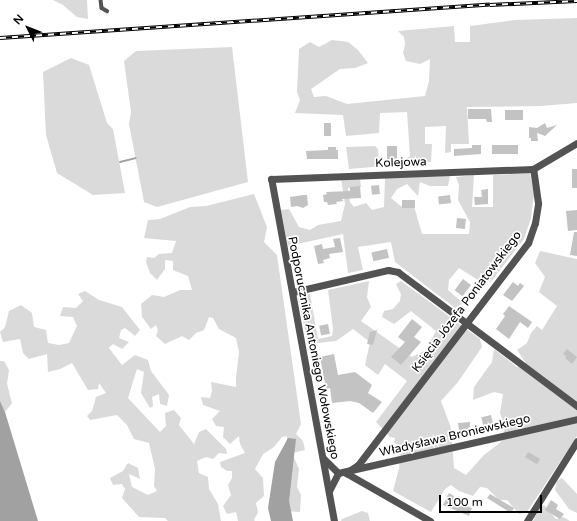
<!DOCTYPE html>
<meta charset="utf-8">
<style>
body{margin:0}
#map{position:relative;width:577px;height:521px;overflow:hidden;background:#fff;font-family:"Varela Round",sans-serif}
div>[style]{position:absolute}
.green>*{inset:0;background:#dadada}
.water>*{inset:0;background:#a1a1a1}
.stream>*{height:2px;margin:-1px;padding:0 1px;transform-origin:1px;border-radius:1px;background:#a1a1a1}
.building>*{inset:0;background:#c3c3c3;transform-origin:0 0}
.lane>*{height:3.5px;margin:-1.75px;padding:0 1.75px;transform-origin:1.75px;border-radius:1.75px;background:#535353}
.street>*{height:7px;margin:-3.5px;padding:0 3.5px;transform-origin:3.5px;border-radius:3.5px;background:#535353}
.rail>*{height:3.5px;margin-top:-1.75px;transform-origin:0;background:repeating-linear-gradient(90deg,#fff 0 6px,#000 0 12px);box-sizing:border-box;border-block:1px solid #000}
span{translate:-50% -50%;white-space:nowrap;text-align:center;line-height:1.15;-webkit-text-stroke:3.5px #fff;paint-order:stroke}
.street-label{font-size:12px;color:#000}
.north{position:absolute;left:8px;top:8px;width:40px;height:40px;-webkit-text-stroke:3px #fff;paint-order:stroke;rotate:312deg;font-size:11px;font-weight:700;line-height:16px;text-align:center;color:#000}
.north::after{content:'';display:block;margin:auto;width:14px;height:18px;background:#000;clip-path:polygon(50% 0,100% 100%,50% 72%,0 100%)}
.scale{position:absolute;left:439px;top:495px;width:103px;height:18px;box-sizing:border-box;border:2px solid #000;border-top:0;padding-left:5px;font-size:12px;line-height:14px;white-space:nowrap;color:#000;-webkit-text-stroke:3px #fff;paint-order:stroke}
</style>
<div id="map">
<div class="green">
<i style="clip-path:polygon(53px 0,87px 0,88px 19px,77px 17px,63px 5px)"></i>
<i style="clip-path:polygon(577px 18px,577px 103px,541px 106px,467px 107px,469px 144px,451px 144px,451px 152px,445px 153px,446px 126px,425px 127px,425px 144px,432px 144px,431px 162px,349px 169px,346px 147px,375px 146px,378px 149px,379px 164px,400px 163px,410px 156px,407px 112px,380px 113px,379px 133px,346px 136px,343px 115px,295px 113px,300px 100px,297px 92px,299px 49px,310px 42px,319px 47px,332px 40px,348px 42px,358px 50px,368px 63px,355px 68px,340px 69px,311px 89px,314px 97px,326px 96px,347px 104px,425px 96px,429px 81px,430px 59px,420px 64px,406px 61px,403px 53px,405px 44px,404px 37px,398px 31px,454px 26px,455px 42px,470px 42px,470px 26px,515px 20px)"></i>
<i style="clip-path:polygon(232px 47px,248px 182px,157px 207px,144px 202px,129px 124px,131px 112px,124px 61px,136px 51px)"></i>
<i style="clip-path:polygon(71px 58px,89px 65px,107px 123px,113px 129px,125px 193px,93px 195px,57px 173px,46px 135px,43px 72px)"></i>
<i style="clip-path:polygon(530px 173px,534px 195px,531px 218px,524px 239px,490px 283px,491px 279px,486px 276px,481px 282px,459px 268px,449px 280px,448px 290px,463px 303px,455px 308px,395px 262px,391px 242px,358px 247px,363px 270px,348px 273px,343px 234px,288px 246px,281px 210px,289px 209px,299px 227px,310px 230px,318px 225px,341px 221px,345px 204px,341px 178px,360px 178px,361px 187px,348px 188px,350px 202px,354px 207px,366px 203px,372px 210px,384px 207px,385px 178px,450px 176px,448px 186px,430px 186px,420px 182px,418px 196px,407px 184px,397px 189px,391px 198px,402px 207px,414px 206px,422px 234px,469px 234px,470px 222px,458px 200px,459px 185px,456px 177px,474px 175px,472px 207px,493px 207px,493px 175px)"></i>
<i style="clip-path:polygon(254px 194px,267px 227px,264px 242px,277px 255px,301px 424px,296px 434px,303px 441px,305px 450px,292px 453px,299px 469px,297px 487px,301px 495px,300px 512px,285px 511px,287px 436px,282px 437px,274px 447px,263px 454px,255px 469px,263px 478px,264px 496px,256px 503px,258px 512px,254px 520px,255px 521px,238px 521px,236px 512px,227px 514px,223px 506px,231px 495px,228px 485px,232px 478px,232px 471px,227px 471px,221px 467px,220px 462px,245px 453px,240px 444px,239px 436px,230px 444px,223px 437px,224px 427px,216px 426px,212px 419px,220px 411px,203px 405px,201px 397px,210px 398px,212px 391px,211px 382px,236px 387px,236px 377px,239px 352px,236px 338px,219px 329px,213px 318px,209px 317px,204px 330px,196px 333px,189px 340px,182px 336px,165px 344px,156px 336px,158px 330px,156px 325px,151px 329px,142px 317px,141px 304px,152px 295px,164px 297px,180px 290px,192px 290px,188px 276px,173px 270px,173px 261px,165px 260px,165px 269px,157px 280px,150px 273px,146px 262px,147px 257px,154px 258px,159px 254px,172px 253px,176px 241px,144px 238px,148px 220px,160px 219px,190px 207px,206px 206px)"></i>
<i style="clip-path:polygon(540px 251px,577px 259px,577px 436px,527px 512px,519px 514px,507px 500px,499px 500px,487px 488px,480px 487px,473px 496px,459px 491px,451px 485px,445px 489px,431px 512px,393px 491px,399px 468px,401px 450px,394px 442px,395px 438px,390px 437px,376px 422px,407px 381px,385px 364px,378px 375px,365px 365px,370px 342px,353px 329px,336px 341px,308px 344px,298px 298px,301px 295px,310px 294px,318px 339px,332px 336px,333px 329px,328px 290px,369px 281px,367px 297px,371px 307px,361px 321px,412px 357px,426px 350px,436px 331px,411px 311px,394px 324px,382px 317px,384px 311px,393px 309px,400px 301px,401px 294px,396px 284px,401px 281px,480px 339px,482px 347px,458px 382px,441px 401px,451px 428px,454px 468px,466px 475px,484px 455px,501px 442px,505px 427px,500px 413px,503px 394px,494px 392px,473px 400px,474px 387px,492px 362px,494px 349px,517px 367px,526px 363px,517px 350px,527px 343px,531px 333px,537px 326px,542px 330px,557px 306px,539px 292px,545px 277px,535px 263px)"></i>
<i style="clip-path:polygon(85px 291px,99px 300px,122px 307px,140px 330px,135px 336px,125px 328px,121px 330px,119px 338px,129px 342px,122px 349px,113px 344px,109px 348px,122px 365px,135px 355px,148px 360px,151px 371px,169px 395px,167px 406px,160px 404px,159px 394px,152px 397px,153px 406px,150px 408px,141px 393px,144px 372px,137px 369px,128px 398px,160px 432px,166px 426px,165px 413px,174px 410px,181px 418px,179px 425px,194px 444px,199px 432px,206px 429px,226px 449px,227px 454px,219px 453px,213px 459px,206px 457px,197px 461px,199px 473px,208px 477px,209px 489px,218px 504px,221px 521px,168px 521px,165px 518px,139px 517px,122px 498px,125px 489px,122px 484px,113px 485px,110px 478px,123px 471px,128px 463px,138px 468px,140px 479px,129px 474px,132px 487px,148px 495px,157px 491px,154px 486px,155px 469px,149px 443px,134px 439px,127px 425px,117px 415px,90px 420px,87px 416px,92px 411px,96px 397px,106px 393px,99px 383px,98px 389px,88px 390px,72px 363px,60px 369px,48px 372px,47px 354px,29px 359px,23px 353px,20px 339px,3px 342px,0 332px,5px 327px,9px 311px,21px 305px,32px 313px,34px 327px,46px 330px,48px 343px,59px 345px,69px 343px,77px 326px,73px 317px,60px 316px,63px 307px,76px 308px,83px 301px,78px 294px)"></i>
<i style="clip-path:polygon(0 361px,4px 361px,9px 370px,7px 384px,12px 403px,5px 412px,0 401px)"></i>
<i style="clip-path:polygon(562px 478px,577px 494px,577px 513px,569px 509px,555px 490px,557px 481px)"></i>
<i style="clip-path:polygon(544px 505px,556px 519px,563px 517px,570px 521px,533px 521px,541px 506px)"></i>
<i style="clip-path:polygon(362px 511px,368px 513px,370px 521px,341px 521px,342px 519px)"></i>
</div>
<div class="water">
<i style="clip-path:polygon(0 401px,5px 412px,38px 521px,0 521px)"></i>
<i style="clip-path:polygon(288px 438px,296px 439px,289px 501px,293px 521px,271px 521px,268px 508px,275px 462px)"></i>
</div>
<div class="stream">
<i style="left:120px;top:162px;width:16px;rotate:-14deg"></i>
</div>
<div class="building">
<i style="clip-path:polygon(468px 109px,491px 109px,492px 122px,487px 122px,486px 119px,468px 119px)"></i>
<i style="left:523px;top:110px;width:10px;height:18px;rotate:90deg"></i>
<i style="left:324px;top:123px;width:7px;height:13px"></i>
<i style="clip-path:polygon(545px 123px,547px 128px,557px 125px,545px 136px,537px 133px,538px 141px,531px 141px,531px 138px,529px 138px,529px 127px,537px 128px)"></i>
<i style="clip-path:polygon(472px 145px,481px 145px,481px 154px,454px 156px,454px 149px,472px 148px)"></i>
<i style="left:492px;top:145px;width:26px;height:9px"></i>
<i style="left:387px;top:146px;width:10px;height:14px"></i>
<i style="clip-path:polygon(328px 147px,336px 147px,336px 150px,338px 150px,338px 159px,307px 159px,306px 151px,328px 150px)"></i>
<i style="left:572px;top:169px;width:5px;height:19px"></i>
<i style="left:379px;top:185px;width:9px;height:8px;rotate:84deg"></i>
<i style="clip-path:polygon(360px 186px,361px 198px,342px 199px,343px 201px,336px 202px,337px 204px,328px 205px,327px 202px,324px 202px,323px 195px,327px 194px,326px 192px,350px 191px,350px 187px)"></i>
<i style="clip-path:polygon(488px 189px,488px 204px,475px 205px,474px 197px,482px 197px,481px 190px)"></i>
<i style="clip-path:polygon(303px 195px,307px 195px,308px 205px,303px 208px,297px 206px,291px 207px,290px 197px)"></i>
<i style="left:450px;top:195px;width:8px;height:12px;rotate:83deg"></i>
<i style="left:402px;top:200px;width:13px;height:8px"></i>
<i style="clip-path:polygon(577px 210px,577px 230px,568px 231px,566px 211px)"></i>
<i style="left:457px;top:218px;width:9px;height:10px;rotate:6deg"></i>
<i style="clip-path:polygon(574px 232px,577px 232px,577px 256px,570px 255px)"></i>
<i style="clip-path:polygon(340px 238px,343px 252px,329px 254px,330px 258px,323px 260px,324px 263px,318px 264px,314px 246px,322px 244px,323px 249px,335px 247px,333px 239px)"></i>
<i style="left:387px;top:249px;width:9px;height:16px;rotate:77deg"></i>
<i style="left:463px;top:279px;width:10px;height:14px;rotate:37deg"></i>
<i style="clip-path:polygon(513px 282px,518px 286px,520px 283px,524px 286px,512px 301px,503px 295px)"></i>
<i style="clip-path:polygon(509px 306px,532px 322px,528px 328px,520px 322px,509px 339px,496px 329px,505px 316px,503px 314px)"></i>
<i style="clip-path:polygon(412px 319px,422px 327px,414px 337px,421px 342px,401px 365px,391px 357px,405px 342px,398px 337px)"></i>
<i style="left:328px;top:324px;width:10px;height:9px;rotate:79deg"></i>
<i style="clip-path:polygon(377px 330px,373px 345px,367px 344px,370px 332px)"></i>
<i style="clip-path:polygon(567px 349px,577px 357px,572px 364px,565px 358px,566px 356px,563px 354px)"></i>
<i style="clip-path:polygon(334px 354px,338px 375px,355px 372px,372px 385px,368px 393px,382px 402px,373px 413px,359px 403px,350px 401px,332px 403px,330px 388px,326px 389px,320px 357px)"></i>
<i style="left:491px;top:415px;width:9px;height:10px;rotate:77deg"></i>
<i style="clip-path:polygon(470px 422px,470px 427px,468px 428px,468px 430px,459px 430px,458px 423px)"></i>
<i style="left:528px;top:452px;width:14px;height:6px;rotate:30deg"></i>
<i style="clip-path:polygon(449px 493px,454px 496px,452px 501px,472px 508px,469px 516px,443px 505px)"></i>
<i style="clip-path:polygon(490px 494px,514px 508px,511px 513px,487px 498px)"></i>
<i style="clip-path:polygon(551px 500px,558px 505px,556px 509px,564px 514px,560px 519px,545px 510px)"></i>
</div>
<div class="lane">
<i style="left:101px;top:0;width:8px;rotate:83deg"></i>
<i style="left:102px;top:8px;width:6px;rotate:31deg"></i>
</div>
<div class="street">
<i style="left:293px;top:292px;width:98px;rotate:-13deg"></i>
<i style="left:388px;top:270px;width:10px;rotate:11deg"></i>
<i style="left:398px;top:272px;width:224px;rotate:36.8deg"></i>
<i style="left:323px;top:458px;width:21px;rotate:45deg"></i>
<i style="left:346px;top:473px;width:14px;rotate:-34deg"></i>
<i style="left:358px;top:465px;width:280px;rotate:-52.6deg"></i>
<i style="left:528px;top:243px;width:21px;rotate:-71deg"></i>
<i style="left:535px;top:223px;width:20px;rotate:-81deg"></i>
<i style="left:538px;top:203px;width:34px;rotate:-98deg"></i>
<i style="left:346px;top:473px;width:97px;rotate:29.7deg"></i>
<i style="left:329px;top:491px;width:20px;rotate:-63deg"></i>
<i style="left:338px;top:473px;width:245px;rotate:-12.7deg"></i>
<i style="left:334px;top:521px;width:348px;rotate:-100.4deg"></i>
<i style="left:271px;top:179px;width:262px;rotate:-2.2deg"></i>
<i style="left:533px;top:169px;width:51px;rotate:-30.6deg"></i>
<i style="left:527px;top:521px;width:94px;rotate:-58deg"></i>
</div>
<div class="rail">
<i style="left:0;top:38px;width:491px;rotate:-3.9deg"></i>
<i style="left:490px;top:5px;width:87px;rotate:-2.6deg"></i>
</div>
<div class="street-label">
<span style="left:401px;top:163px;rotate:-2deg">Kolejowa</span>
<span style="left:467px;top:302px;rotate:-53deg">Księcia Józefa Poniatowskiego</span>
<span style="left:313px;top:348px;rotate:79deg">Podporucznika Antoniego Wołowskiego</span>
<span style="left:455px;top:436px;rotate:-13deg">Władysława Broniewskiego</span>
</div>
<div class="north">N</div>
<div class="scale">100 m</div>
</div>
